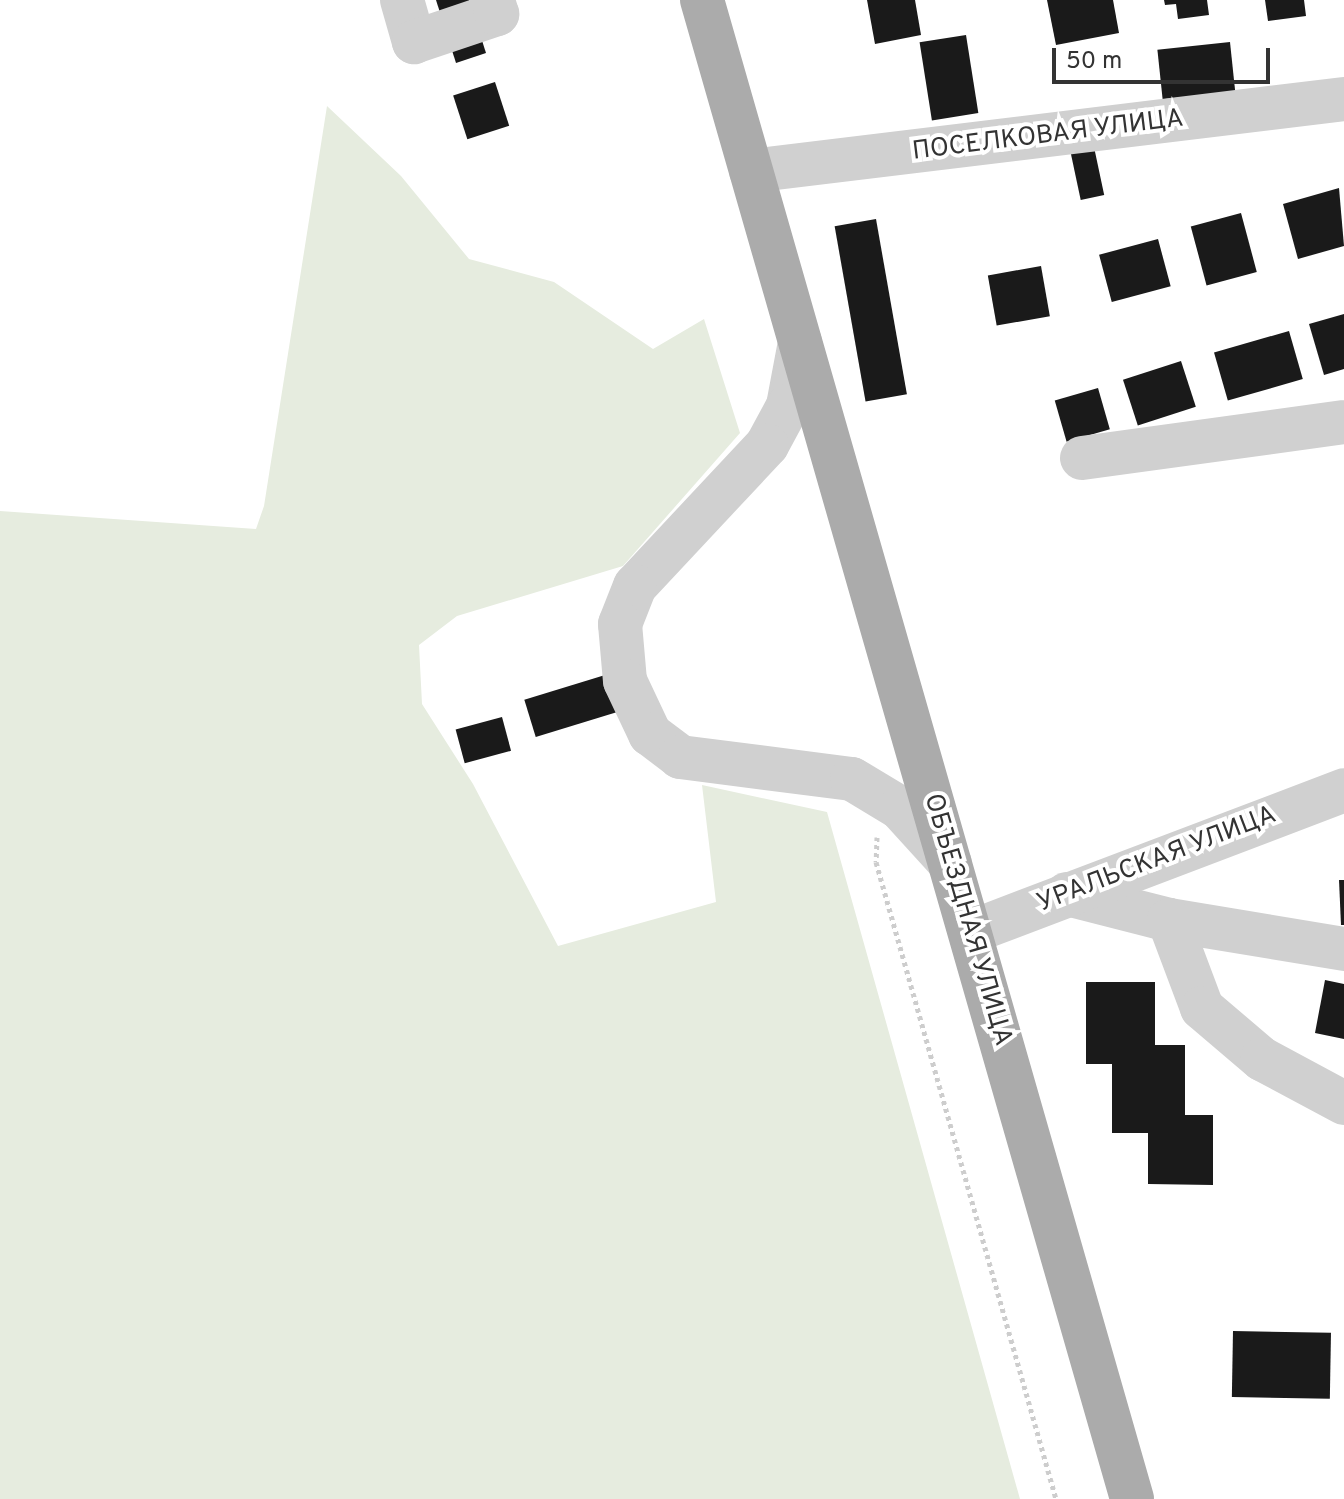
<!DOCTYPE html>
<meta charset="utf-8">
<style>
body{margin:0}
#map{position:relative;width:1344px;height:1499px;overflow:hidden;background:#fff;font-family:Overpass,sans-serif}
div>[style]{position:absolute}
.green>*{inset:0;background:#e6ecdf}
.building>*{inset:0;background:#1a1a1a;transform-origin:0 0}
.path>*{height:5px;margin-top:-2.5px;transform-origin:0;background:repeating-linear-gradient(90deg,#cdcdcd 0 4px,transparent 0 8px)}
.minor>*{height:44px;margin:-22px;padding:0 22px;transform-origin:22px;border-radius:22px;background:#d0d0d0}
.major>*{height:44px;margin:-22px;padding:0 22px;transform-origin:22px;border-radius:22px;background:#ababab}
span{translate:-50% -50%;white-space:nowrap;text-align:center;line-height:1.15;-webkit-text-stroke:8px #fff;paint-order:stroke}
.street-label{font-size:26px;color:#333}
.scale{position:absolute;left:1052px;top:48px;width:218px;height:36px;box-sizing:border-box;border:4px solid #333;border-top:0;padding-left:10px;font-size:24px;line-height:28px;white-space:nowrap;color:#333;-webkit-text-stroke:6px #fff;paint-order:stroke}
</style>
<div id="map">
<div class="green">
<i style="clip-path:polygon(327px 106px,401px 176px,469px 259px,554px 282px,653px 349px,704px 319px,740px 433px,623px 566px,457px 616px,419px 645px,422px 704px,473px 784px,558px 946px,716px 902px,702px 785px,827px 812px,1020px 1499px,0 1499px,0 511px,256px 529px,264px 506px)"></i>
</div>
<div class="building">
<i style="clip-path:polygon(436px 0,469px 0,486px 53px,456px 63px)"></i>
<i style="clip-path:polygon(867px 0,915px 0,921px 35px,875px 44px)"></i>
<i style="clip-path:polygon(1047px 0,1113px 0,1119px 33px,1056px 45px)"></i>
<i style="clip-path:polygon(1164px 0,1207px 0,1209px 15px,1178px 19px,1176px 4px,1165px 5px)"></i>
<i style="clip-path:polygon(1265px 0,1304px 0,1306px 16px,1268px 21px)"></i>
<i style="left:966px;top:35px;width:79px;height:47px;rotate:81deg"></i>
<i style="left:1230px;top:42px;width:50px;height:73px;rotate:84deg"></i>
<i style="left:495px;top:82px;width:46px;height:44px;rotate:72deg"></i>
<i style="left:1094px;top:147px;width:49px;height:24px;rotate:78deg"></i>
<i style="clip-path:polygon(1339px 188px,1344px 246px,1298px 259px,1283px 204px)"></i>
<i style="left:1241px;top:213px;width:61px;height:52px;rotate:75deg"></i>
<i style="left:876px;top:219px;width:178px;height:42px;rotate:80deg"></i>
<i style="left:1158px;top:239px;width:49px;height:61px;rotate:75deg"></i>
<i style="left:1041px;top:266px;width:51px;height:54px;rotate:80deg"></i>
<i style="clip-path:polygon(1344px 314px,1344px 369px,1324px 375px,1309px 324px)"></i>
<i style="left:1289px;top:331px;width:50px;height:78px;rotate:74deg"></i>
<i style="left:1181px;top:361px;width:48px;height:61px;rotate:72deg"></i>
<i style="left:1098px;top:388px;width:43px;height:45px;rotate:74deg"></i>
<i style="left:641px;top:664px;width:39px;height:122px;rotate:73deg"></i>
<i style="left:502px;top:717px;width:35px;height:48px;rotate:75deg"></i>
<i style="clip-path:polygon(1339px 880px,1344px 880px,1344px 925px,1341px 925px)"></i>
<i style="clip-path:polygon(1325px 980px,1344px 984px,1344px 1039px,1315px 1033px)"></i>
<i style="clip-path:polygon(1086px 982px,1155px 982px,1155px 1045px,1185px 1045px,1185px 1115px,1213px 1115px,1213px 1185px,1148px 1184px,1148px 1133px,1112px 1133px,1112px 1064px,1086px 1064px)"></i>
<i style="left:1233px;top:1331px;width:98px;height:66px;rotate:1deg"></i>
</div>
<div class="path">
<i style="left:877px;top:837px;width:25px;rotate:92deg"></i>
<i style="left:876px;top:862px;width:662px;rotate:74.22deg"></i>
</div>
<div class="minor">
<i style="left:402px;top:0;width:44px;rotate:74.1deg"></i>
<i style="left:414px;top:42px;width:88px;rotate:-18.6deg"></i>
<i style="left:497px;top:14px;width:15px;rotate:-106deg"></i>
<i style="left:751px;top:171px;width:597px;rotate:-6.92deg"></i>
<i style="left:800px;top:342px;width:65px;rotate:100.6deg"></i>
<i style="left:788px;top:406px;width:44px;rotate:118.3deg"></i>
<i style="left:767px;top:445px;width:193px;rotate:133.1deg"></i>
<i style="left:635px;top:586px;width:41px;rotate:111.5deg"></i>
<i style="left:620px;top:624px;width:57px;rotate:85deg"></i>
<i style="left:625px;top:681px;width:59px;rotate:64.7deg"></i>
<i style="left:650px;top:734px;width:38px;rotate:37deg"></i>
<i style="left:680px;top:757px;width:173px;rotate:7.3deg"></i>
<i style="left:852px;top:779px;width:56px;rotate:31.1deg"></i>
<i style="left:900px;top:808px;width:74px;rotate:47.7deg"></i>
<i style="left:1082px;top:458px;width:264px;rotate:-7.8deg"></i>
<i style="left:1067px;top:894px;width:105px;rotate:14.3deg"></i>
<i style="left:1169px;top:920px;width:177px;rotate:9.4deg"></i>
<i style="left:1169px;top:920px;width:94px;rotate:69.4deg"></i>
<i style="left:1202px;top:1008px;width:79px;rotate:40.4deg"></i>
<i style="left:1262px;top:1059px;width:93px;rotate:28.2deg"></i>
<i style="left:971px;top:932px;width:399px;rotate:-20.8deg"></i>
</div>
<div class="major">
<i style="left:702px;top:0;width:1559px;rotate:73.99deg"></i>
</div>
<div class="street-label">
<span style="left:1048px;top:136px;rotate:-7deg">ПОСЕЛКОВАЯ УЛИЦА</span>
<span style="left:1157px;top:860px;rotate:-21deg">УРАЛЬСКАЯ УЛИЦА</span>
<span style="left:967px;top:920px;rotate:74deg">ОБЪЕЗДНАЯ УЛИЦА</span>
</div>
<div class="scale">50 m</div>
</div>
